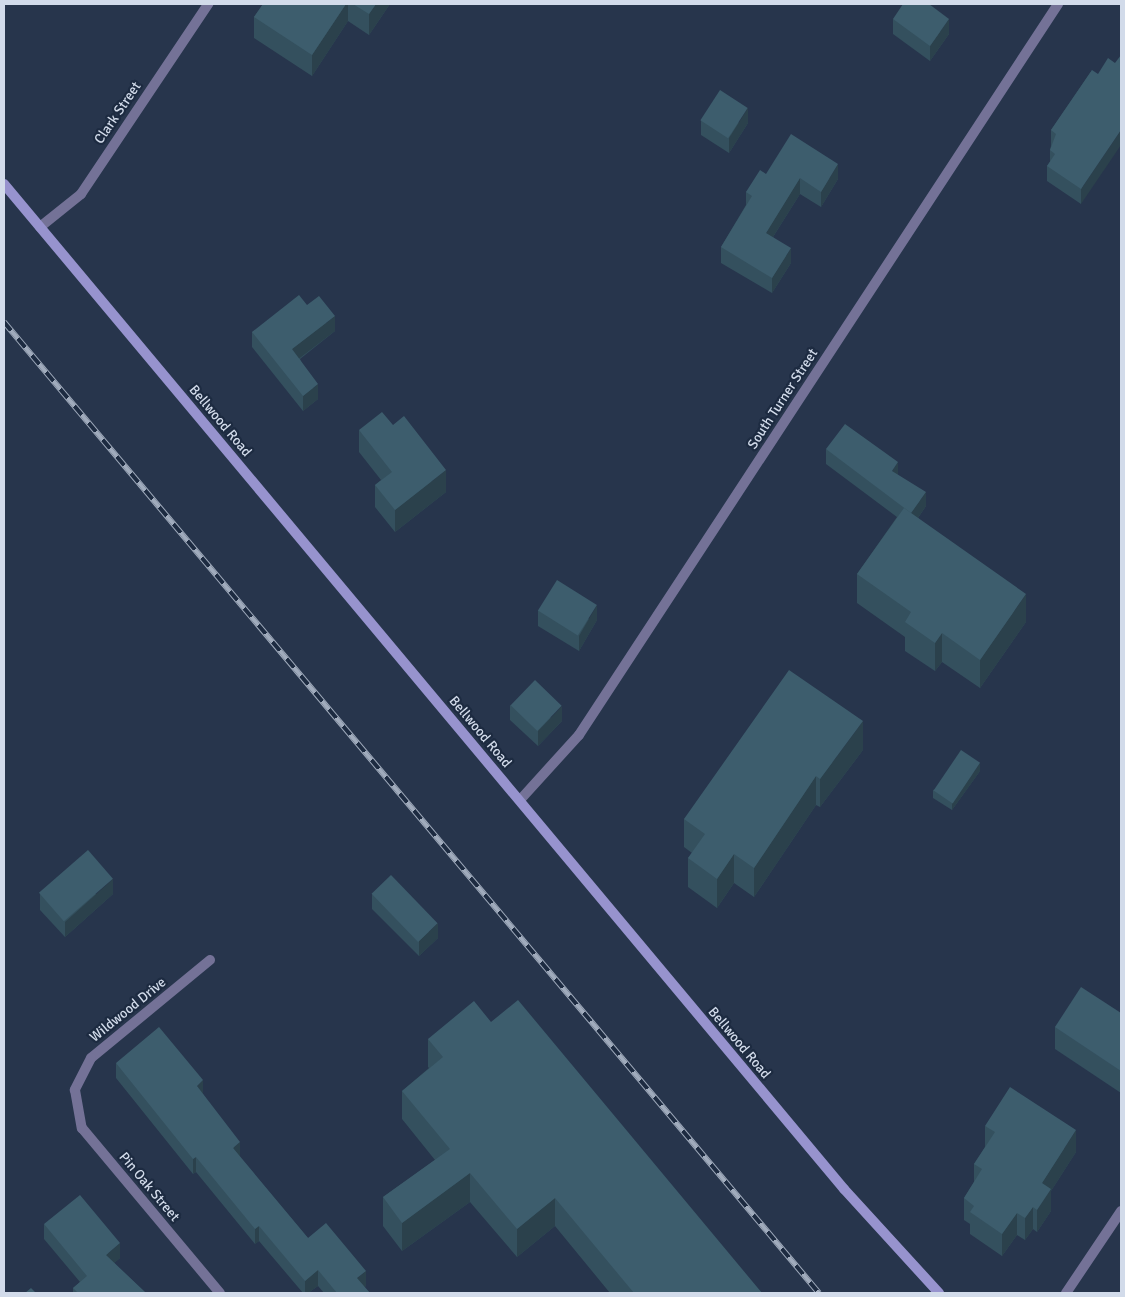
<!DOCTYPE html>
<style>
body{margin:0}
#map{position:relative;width:1125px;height:1297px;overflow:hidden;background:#27354c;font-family:Signika,sans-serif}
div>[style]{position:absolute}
.street>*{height:10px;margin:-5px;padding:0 5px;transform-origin:5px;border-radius:5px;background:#747297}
.secondary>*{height:10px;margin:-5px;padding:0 5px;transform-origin:5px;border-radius:5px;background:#9793ce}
.rail>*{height:5.5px;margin-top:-2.75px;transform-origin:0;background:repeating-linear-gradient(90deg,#1d2b41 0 11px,#a0abbc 0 22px);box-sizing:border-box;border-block:1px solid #a0abbc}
.wall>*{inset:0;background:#34505e}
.shaded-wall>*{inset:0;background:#2b414c}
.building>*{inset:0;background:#3d5d6d;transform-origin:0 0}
span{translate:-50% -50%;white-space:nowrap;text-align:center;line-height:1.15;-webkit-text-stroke:4.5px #1d2b41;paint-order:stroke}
.street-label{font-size:14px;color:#d2dbea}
.frame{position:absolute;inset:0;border:5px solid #d2dbea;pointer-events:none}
</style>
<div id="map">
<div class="street">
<i style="left:40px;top:227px;width:53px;rotate:-38.8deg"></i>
<i style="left:81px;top:194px;width:229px;rotate:-56.2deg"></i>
<i style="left:520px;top:800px;width:88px;rotate:-47.8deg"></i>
<i style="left:579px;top:735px;width:874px;rotate:-56.76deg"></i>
<i style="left:210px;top:960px;width:154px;rotate:140.5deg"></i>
<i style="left:91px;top:1058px;width:36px;rotate:117deg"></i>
<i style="left:75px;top:1090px;width:39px;rotate:80deg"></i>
<i style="left:82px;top:1128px;width:215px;rotate:50.1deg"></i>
<i style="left:1066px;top:1293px;width:99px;rotate:-56.1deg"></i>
</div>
<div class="secondary">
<i style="left:4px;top:184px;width:1310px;rotate:50.11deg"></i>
<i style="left:844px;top:1189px;width:141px;rotate:47.6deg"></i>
</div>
<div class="rail">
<i style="left:4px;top:322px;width:1268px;rotate:49.99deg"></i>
</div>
<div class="wall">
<i style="clip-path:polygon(263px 4px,390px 4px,369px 35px,348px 21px,312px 76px,254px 38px,254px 17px)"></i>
<i style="clip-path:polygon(893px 19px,949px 34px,930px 61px,893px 34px)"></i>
<i style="clip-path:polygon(1092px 70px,1081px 204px,1047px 181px,1047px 166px,1050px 162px,1050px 150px,1051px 146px,1051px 130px)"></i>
<i style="clip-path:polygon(701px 120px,748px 123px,729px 153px,701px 135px)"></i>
<i style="clip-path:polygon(766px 174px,838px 179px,821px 207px,800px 194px,773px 237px,791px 263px,772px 293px,721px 263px,721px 247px,746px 205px,746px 192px)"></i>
<i style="clip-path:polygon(307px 305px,335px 331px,300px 359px,318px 399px,303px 411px,252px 347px,252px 332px)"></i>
<i style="clip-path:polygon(359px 430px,446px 492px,395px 532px,375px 507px,375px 485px,381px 480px,359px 452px)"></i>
<i style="clip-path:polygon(826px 449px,898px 475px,926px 506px,918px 518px,1026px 622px,980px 688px,942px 662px,935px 671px,905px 651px,905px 637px,857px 603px,857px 574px,897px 517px,826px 464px)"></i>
<i style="clip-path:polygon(538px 610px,597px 620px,579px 651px,538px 626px)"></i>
<i style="clip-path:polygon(510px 705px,562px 721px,538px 746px,510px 720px)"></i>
<i style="clip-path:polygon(863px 750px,820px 807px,816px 805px,754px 897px,734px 883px,717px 908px,688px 887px,688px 858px,692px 853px,684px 847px,684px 819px)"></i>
<i style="clip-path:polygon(980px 771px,952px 810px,933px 798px,933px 790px)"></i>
<i style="clip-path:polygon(40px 894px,113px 894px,65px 937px,40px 910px)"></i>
<i style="clip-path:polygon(372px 894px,438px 938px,419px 956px,372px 909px)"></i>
<i style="clip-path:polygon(1121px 1013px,1121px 1093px,1055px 1049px,1055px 1027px)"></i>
<i style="clip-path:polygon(491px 1022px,762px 1293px,610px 1293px,555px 1226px,517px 1257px,470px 1202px,402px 1251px,383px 1226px,383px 1197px,435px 1160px,402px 1119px,402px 1091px,429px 1068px,428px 1067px,428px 1039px)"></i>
<i style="clip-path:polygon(116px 1063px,203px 1094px,240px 1157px,308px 1238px,366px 1286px,364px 1287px,370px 1293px,324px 1293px,318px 1286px,308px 1293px,303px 1293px,259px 1241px,255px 1244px,196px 1172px,193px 1174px,116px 1078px)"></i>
<i style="clip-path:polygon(985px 1126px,1076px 1152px,1051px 1191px,1051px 1211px,1037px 1232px,1033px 1229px,1025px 1240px,1017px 1235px,1002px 1256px,970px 1234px,970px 1224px,964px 1220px,964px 1198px,974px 1182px,974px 1164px,985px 1147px)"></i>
<i style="clip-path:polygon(44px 1224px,120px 1258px,114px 1263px,146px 1293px,73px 1293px,73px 1288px,80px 1282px,44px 1239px)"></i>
</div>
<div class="shaded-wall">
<i style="clip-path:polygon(346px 4px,348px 4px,348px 21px,312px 76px,312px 55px)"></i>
<i style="clip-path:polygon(376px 4px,390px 4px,369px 35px,369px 14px)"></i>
<i style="clip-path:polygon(949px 19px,949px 34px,930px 61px,930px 46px)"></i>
<i style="clip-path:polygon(748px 108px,748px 123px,729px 153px,729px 138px)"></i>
<i style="clip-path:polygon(1121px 130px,1121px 145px,1081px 204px,1081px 189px)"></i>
<i style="clip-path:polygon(838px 164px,838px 179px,821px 207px,821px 192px)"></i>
<i style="clip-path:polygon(800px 178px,800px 194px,766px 248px,766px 233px)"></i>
<i style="clip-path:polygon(791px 248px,791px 263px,772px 293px,772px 278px)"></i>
<i style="clip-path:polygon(335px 316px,335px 331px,292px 364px,292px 349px)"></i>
<i style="clip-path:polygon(318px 384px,318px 399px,303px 411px,303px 396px)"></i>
<i style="clip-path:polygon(898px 462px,898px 477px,892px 471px)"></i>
<i style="clip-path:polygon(446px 470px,446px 492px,395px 532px,395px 510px)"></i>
<i style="clip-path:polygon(926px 492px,926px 506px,911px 528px,911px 513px)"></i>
<i style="clip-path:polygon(1026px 594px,1026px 622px,980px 688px,980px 660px)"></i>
<i style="clip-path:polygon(597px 605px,597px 620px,579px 651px,579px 636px)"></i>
<i style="clip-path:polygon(942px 633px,942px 662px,935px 671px,935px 643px)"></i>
<i style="clip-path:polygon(562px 706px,562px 721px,538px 746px,538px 731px)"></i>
<i style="clip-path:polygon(863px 721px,863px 750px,820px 807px,820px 779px)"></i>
<i style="clip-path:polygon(980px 763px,980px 771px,952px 810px,952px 803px)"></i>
<i style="clip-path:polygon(816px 776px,816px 805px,754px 897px,754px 868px)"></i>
<i style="clip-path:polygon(734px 854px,734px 883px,717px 908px,717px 879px)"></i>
<i style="clip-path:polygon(113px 879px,113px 894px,65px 937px,65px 922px)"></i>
<i style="clip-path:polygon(438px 923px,438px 938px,419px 956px,419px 941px)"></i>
<i style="clip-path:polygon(203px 1080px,203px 1095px,197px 1086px)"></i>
<i style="clip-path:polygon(1076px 1130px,1076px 1152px,1051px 1191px,1051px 1211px,1037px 1232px,1037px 1210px,1042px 1183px)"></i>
<i style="clip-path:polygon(240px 1142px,240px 1157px,233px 1148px)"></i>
<i style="clip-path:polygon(196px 1157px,196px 1172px,193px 1174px,193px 1159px)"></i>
<i style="clip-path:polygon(470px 1173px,470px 1202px,402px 1251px,402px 1223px)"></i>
<i style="clip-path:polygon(555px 1198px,555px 1226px,517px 1257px,517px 1229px)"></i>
<i style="clip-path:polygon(1033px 1207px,1033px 1229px,1025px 1240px,1025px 1218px)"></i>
<i style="clip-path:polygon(1017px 1213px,1017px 1235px,1002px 1256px,1002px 1234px)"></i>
<i style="clip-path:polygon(259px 1226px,259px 1241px,255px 1244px,255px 1229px)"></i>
<i style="clip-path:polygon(120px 1243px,120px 1258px,106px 1270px,106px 1255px)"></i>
<i style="clip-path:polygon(318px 1270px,318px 1286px,308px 1293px,305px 1293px,305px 1281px)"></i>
<i style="clip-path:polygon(366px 1271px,366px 1286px,357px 1293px,357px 1278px)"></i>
</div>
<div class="building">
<i style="clip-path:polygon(263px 4px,346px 4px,312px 55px,254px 17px)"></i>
<i style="clip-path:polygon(353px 4px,376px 4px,369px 14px)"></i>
<i style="clip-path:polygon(903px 4px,929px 4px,949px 19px,930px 46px,893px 19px)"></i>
<i style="clip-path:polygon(1121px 55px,1121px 130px,1081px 189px,1047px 166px,1055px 154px,1050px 150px,1056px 134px,1051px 130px,1092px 70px,1098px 74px,1108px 58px,1115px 63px)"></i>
<i style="left:720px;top:90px;width:33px;height:36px;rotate:33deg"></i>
<i style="clip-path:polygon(791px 134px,838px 164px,821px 192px,800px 178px,766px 233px,791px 248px,772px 278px,721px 247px,752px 196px,746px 192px,760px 170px,766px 174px)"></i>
<i style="clip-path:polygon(299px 295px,307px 305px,319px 296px,335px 316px,292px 349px,318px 384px,303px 396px,252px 332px)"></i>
<i style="clip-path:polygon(382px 412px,393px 425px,404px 416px,446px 470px,395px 510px,375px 485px,392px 472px,359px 430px)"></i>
<i style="clip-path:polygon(845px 424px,898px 462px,892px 471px,926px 492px,911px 513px,826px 449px)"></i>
<i style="clip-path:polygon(904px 508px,1026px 594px,980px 660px,942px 633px,935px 643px,905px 622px,911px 612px,857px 574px)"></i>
<i style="left:557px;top:580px;width:47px;height:36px;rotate:32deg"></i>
<i style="clip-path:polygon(789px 670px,863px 721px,820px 779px,816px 776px,754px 868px,734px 854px,717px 879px,688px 858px,705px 834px,684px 819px)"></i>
<i style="left:535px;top:680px;width:37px;height:35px;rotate:44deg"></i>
<i style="left:961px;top:750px;width:23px;height:49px;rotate:34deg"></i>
<i style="left:88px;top:850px;width:38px;height:65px;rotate:49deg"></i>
<i style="left:391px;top:875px;width:67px;height:27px;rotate:46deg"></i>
<i style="clip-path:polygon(1081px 987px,1121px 1013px,1121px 1071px,1055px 1027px)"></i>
<i style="clip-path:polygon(518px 1000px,762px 1293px,634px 1293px,555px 1198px,517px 1229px,470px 1173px,402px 1223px,383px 1197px,450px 1149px,402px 1091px,443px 1057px,428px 1039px,474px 1001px,491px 1022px)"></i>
<i style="clip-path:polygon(159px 1027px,203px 1080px,197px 1086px,240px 1142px,233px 1148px,308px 1238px,326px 1223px,366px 1271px,357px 1278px,370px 1293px,337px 1293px,318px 1270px,305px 1281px,259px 1226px,255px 1229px,196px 1157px,193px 1159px,116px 1063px)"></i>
<i style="clip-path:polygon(1010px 1087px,1076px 1130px,1042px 1183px,1051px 1189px,1037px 1210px,1033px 1207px,1025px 1218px,1017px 1213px,1002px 1234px,970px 1212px,974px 1206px,964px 1198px,982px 1169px,974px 1164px,995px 1132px,985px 1126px)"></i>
<i style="clip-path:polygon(80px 1195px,120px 1243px,106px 1255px,146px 1293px,78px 1293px,73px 1288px,87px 1276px,44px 1224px)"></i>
<i style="clip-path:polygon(31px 1288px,36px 1293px,25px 1293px)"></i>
</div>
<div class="street-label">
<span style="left:118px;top:113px;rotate:-56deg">Clark Street</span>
<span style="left:783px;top:399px;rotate:-57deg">South Turner Street</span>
<span style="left:220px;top:421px;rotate:50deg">Bellwood Road</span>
<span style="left:480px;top:732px;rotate:50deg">Bellwood Road</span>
<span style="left:128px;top:1010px;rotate:-39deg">Wildwood Drive</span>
<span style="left:739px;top:1043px;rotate:50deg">Bellwood Road</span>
<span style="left:149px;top:1187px;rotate:50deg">Pin Oak Street</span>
</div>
<div class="frame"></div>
</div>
